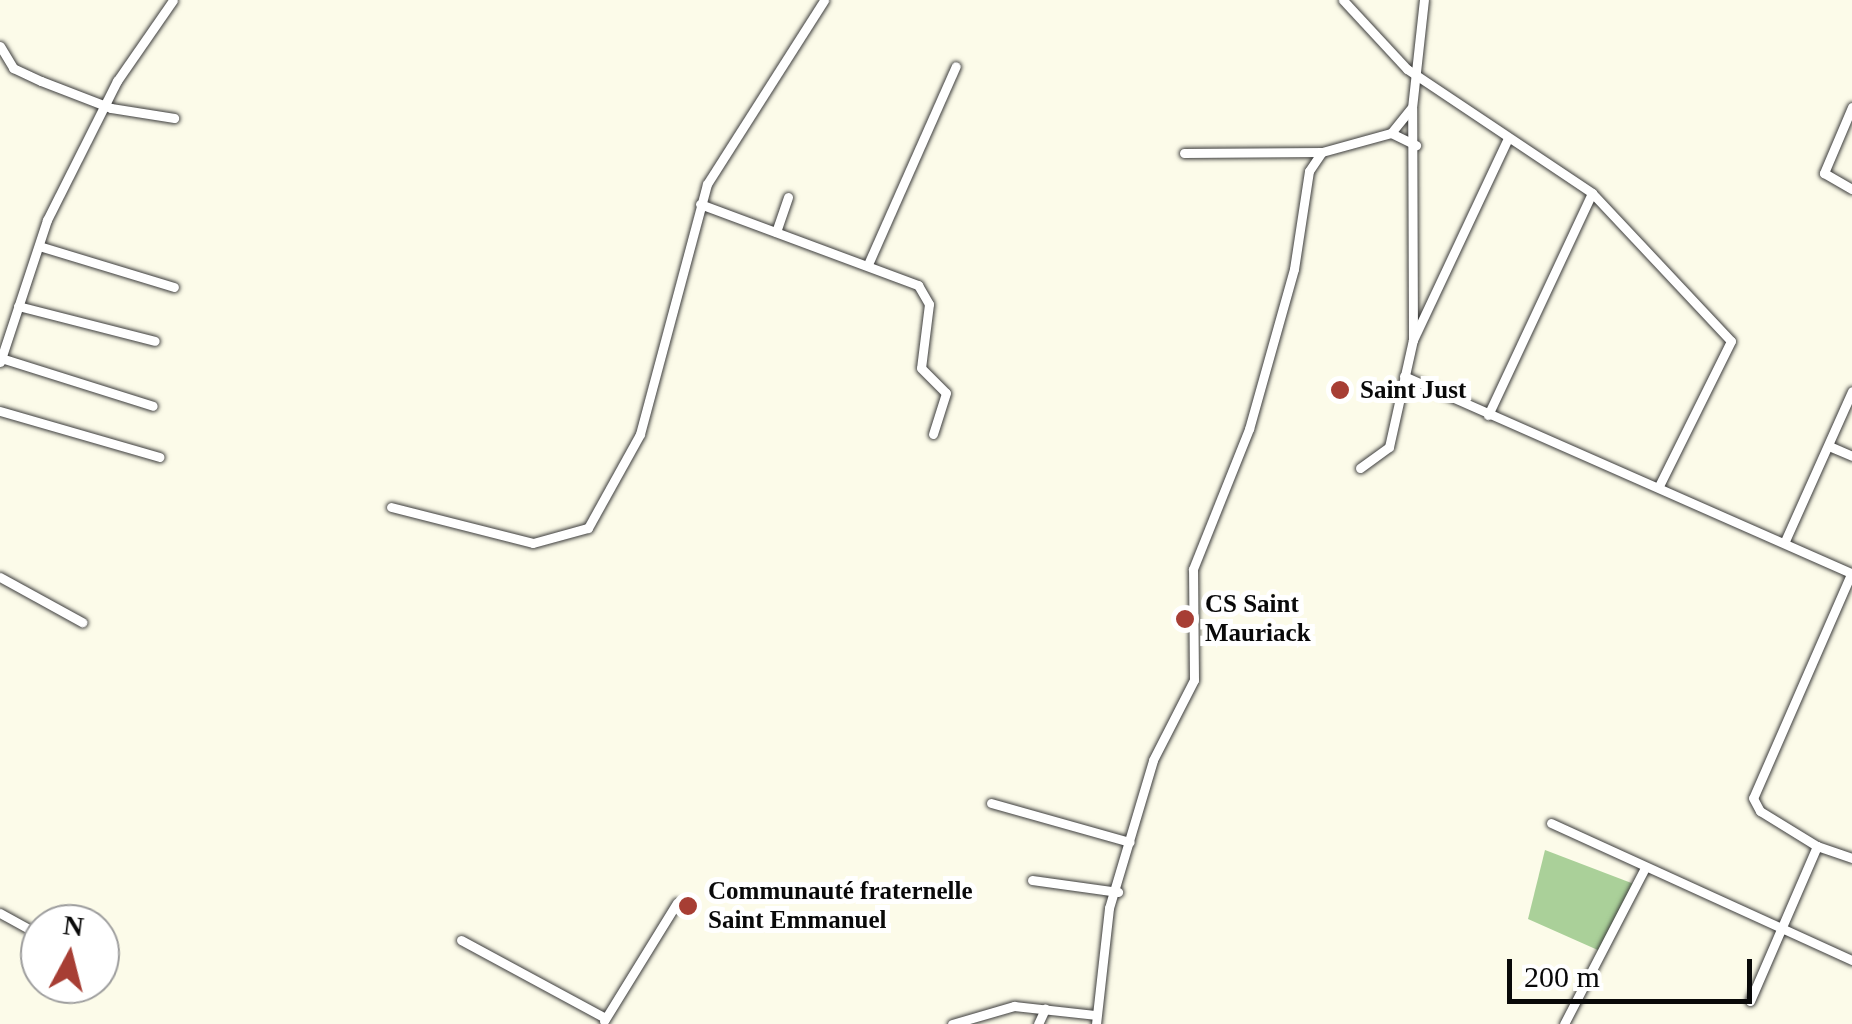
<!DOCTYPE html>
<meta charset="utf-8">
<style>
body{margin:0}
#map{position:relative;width:1852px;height:1024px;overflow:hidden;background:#fcfbe9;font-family:Georgia,serif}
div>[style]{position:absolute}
.forest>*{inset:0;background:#aad099}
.roads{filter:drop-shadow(0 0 2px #3c3c3c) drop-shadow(0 0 2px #3c3c3c)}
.minor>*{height:9px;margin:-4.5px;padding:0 4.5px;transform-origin:4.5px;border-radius:4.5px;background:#fff}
.dots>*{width:28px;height:28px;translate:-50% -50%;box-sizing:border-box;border:5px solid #fff;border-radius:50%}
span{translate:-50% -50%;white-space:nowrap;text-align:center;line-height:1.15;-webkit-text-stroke:10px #fff;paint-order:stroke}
.poi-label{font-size:25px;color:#090909;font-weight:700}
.left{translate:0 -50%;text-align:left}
.north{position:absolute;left:20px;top:904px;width:100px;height:100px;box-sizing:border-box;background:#fff;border:2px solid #9d9d9d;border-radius:50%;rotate:7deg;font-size:28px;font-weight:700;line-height:40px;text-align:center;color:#090909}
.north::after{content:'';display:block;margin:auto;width:35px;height:45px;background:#a73e34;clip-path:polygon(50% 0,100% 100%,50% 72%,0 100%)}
.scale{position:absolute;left:1507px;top:959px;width:245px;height:45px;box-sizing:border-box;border:5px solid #090909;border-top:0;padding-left:12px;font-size:30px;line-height:35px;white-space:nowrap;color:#090909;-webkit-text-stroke:8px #fff;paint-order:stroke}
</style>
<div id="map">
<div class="forest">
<i style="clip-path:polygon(1545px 850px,1634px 884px,1600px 951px,1528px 919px)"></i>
</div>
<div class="roads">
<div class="minor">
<i style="left:1343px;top:0;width:94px;rotate:47.2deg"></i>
<i style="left:1407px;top:69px;width:223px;rotate:33.8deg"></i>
<i style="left:1592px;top:193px;width:203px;rotate:46.8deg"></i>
<i style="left:1731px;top:341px;width:162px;rotate:116.4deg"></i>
<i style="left:0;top:46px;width:26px;rotate:59deg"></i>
<i style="left:13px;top:68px;width:31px;rotate:25deg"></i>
<i style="left:41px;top:81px;width:75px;rotate:21.1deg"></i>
<i style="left:111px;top:108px;width:64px;rotate:9deg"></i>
<i style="left:1852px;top:107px;width:72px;rotate:113deg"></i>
<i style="left:1824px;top:173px;width:32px;rotate:30deg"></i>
<i style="left:1391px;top:133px;width:32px;rotate:-51deg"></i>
<i style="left:1184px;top:153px;width:138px;rotate:-0.4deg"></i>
<i style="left:1322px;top:152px;width:72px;rotate:-15.4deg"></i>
<i style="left:1391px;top:133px;width:28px;rotate:26deg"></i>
<i style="left:700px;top:204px;width:233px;rotate:20.4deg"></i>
<i style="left:918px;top:285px;width:22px;rotate:60deg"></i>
<i style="left:929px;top:304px;width:64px;rotate:97.1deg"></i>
<i style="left:921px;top:368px;width:35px;rotate:45deg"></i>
<i style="left:946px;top:393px;width:43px;rotate:107.6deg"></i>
<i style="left:776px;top:232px;width:37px;rotate:-71deg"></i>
<i style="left:39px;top:246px;width:141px;rotate:16.9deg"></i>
<i style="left:869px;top:262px;width:214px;rotate:-66.1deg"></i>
<i style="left:18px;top:306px;width:141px;rotate:14.3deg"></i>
<i style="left:1413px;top:340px;width:232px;rotate:-90.2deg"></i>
<i style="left:1412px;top:108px;width:109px;rotate:-83.7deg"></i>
<i style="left:1px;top:358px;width:159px;rotate:17.5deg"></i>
<i style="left:0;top:362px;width:150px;rotate:-71.7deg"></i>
<i style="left:47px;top:220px;width:156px;rotate:-63.3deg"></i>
<i style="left:117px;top:81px;width:98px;rotate:-55.3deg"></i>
<i style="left:1404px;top:376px;width:490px;rotate:23.8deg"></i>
<i style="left:0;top:411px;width:166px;rotate:16.1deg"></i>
<i style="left:1488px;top:415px;width:245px;rotate:-64.9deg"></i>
<i style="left:1829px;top:446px;width:25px;rotate:23deg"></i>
<i style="left:1360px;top:468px;width:36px;rotate:-36deg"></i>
<i style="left:1389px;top:447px;width:110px;rotate:-77.4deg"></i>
<i style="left:1413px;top:340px;width:221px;rotate:-64.8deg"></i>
<i style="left:391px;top:507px;width:146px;rotate:14.2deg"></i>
<i style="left:533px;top:543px;width:57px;rotate:-15.3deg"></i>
<i style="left:588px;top:528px;width:107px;rotate:-61deg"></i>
<i style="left:640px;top:434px;width:259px;rotate:-75deg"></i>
<i style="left:707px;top:184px;width:218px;rotate:-57.5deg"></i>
<i style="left:1785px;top:541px;width:164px;rotate:-65.9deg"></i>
<i style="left:1851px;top:574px;width:244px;rotate:113.6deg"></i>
<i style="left:1753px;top:798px;width:15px;rotate:62deg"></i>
<i style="left:1760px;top:811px;width:67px;rotate:31.6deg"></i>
<i style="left:1817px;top:846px;width:37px;rotate:19deg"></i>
<i style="left:0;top:577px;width:94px;rotate:28.8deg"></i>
<i style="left:991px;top:803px;width:144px;rotate:15.7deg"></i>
<i style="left:1551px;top:823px;width:331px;rotate:24.5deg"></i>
<i style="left:1032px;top:880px;width:87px;rotate:7.9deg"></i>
<i style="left:0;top:913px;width:46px;rotate:28.8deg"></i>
<i style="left:461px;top:940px;width:164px;rotate:28.4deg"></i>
<i style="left:1750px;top:1001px;width:169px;rotate:-66.6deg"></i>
<i style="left:604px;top:1021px;width:139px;rotate:-58.3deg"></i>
<i style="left:952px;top:1024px;width:65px;rotate:-16.2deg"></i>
<i style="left:1014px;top:1006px;width:81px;rotate:6.3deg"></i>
<i style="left:1038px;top:1024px;width:17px;rotate:-65deg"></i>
<i style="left:1096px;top:1024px;width:117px;rotate:-83.6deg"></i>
<i style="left:1109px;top:908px;width:154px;rotate:-73.4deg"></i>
<i style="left:1153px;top:760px;width:90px;rotate:-62.9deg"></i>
<i style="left:1194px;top:680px;width:111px;rotate:-90.5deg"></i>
<i style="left:1193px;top:569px;width:151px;rotate:-68.2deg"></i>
<i style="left:1249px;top:429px;width:166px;rotate:-74.3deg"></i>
<i style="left:1294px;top:269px;width:99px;rotate:-81.3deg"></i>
<i style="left:1309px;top:171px;width:23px;rotate:-56deg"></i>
<i style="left:1564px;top:1024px;width:176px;rotate:-62.6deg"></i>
</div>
</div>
<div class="dots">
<i style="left:1340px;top:390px;background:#a73e34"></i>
<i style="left:1185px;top:619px;background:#a73e34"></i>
<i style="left:688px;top:906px;background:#a73e34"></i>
</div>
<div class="poi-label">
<span class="left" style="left:1360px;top:390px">Saint Just</span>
<span class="left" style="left:1205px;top:619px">CS Saint<br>Mauriack</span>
<span class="left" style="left:708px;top:906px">Communauté fraternelle<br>Saint Emmanuel</span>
</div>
<div class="north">N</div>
<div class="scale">200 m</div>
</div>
